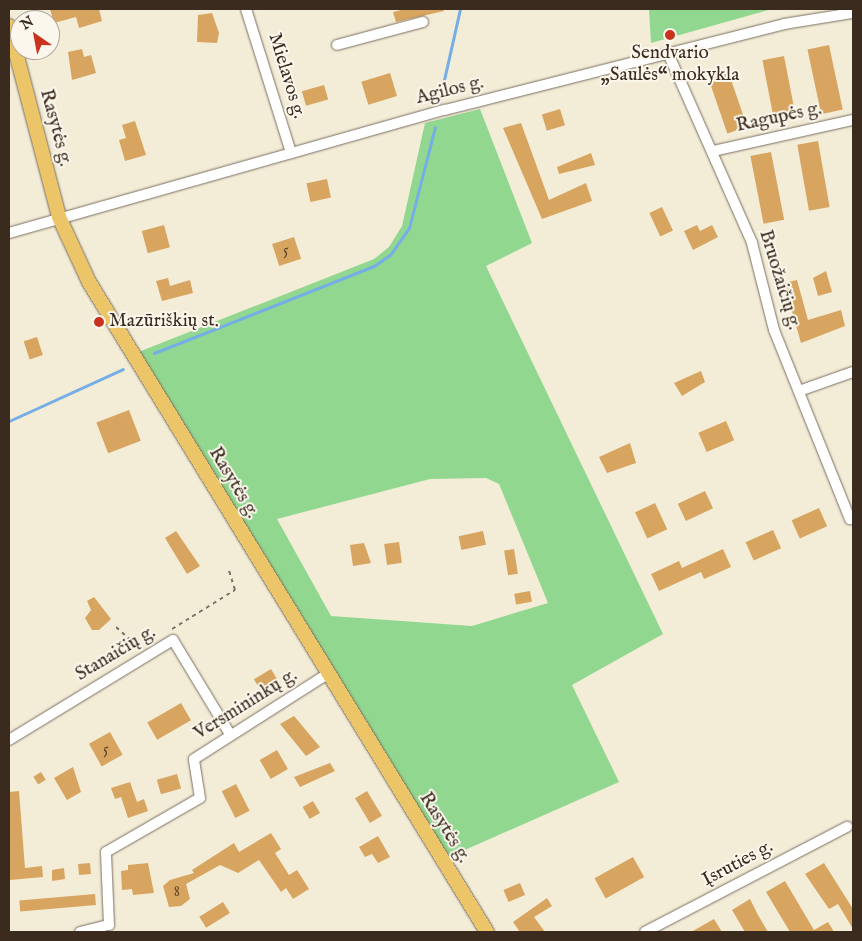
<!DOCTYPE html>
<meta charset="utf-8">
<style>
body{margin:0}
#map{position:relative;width:862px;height:941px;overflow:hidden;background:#f3edd8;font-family:"IM FELL English",serif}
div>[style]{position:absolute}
.green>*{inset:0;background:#91d790}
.stream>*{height:3px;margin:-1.5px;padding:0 1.5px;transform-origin:1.5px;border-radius:1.5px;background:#74aee5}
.building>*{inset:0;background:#d7a560;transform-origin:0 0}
.path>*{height:2px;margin-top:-1px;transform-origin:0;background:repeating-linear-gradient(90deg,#7b6e5f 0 4px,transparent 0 8px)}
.roads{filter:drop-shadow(0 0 1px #7b6e5f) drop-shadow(0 0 1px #7b6e5f)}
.minor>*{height:10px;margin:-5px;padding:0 5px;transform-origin:5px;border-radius:5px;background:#fff}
.major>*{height:14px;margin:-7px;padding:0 7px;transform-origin:7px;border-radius:7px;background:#edc569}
.dots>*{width:14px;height:14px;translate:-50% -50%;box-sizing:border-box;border:2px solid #fbf7ec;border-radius:50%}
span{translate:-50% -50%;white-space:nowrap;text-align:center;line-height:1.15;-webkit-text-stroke:4px #fbf7ec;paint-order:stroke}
.number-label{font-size:16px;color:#62492e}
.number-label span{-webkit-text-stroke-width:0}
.poi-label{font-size:19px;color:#3b2a1e}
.left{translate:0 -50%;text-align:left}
.street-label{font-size:19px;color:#3b2a1e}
.frame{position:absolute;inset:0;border:10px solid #3b2a1e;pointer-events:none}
.north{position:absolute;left:10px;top:10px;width:50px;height:50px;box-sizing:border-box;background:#fbf7ec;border:1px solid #aea59a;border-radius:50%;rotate:327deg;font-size:14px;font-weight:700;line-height:20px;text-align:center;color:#3b2a1e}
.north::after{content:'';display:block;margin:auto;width:18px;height:22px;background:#c8321e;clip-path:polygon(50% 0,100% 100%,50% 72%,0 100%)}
</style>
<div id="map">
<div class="green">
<i style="clip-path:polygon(649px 9px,772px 9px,651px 43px)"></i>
<i style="clip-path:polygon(evenodd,480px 109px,532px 243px,486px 266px,663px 634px,572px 685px,619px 782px,449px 857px,136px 353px,374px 259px,389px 247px,402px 226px,425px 123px,480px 109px,486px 478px,499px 484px,548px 603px,472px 626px,331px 616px,277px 519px,430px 479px,486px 478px)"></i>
</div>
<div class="stream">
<i style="left:439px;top:102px;width:95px;rotate:-77.3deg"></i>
<i style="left:154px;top:353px;width:237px;rotate:-21.6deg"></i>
<i style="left:374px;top:266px;width:19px;rotate:-35deg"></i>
<i style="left:390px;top:255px;width:33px;rotate:-55deg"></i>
<i style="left:409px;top:228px;width:104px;rotate:-75.6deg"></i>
<i style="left:9px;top:421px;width:125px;rotate:-24.5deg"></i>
</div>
<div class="building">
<i style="clip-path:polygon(50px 9px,99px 9px,102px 21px,79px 28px,76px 17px,54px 23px)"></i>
<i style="clip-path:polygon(405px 9px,443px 9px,444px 11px,396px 22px,393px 12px)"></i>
<i style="clip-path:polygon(212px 13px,219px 33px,217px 43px,197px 42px,198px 15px)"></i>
<i style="left:829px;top:45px;width:66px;height:22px;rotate:78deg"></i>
<i style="clip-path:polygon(82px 49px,84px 57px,91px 55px,96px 73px,72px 80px,68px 52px)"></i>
<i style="left:784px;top:56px;width:64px;height:22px;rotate:79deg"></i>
<i style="left:728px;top:71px;width:59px;height:21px;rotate:71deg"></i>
<i style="left:390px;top:73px;width:24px;height:30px;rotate:73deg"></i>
<i style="left:324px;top:85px;width:15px;height:23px;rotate:74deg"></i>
<i style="left:560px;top:109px;width:17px;height:19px;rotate:73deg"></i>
<i style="clip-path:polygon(135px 121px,146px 155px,125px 161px,119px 140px,126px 138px,122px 125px)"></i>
<i style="clip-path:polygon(521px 123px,549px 200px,586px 183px,592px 201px,542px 219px,503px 128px)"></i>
<i style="left:818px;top:141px;width:67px;height:21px;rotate:80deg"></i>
<i style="left:771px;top:152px;width:69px;height:21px;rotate:79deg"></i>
<i style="clip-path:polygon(591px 153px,595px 165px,559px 174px,557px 167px)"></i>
<i style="left:327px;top:179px;width:19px;height:21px;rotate:78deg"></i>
<i style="left:662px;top:207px;width:26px;height:14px;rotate:65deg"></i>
<i style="left:164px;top:225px;width:23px;height:23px;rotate:75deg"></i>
<i style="clip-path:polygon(697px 225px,700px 231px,712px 225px,718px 237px,693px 250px,684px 231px)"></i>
<i style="left:294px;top:237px;width:23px;height:23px;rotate:72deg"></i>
<i style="clip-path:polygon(826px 271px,832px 292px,818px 296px,813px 278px)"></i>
<i style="clip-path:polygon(168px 278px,170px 286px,190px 280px,193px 293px,162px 301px,156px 281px)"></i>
<i style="clip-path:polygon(797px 280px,808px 320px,841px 310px,845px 326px,801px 343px,784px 283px)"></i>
<i style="left:37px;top:337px;width:19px;height:14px;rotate:72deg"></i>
<i style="clip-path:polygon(701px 371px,705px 382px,682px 396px,674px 383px)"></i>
<i style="left:129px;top:410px;width:33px;height:35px;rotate:69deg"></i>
<i style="left:726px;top:421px;width:21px;height:30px;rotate:67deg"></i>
<i style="clip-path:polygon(630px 443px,636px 463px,607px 473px,599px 457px)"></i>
<i style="left:705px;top:491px;width:19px;height:30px;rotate:65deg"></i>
<i style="left:655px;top:503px;width:29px;height:22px;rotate:65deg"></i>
<i style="left:819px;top:508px;width:20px;height:30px;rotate:66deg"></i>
<i style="left:773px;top:530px;width:20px;height:30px;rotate:66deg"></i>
<i style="clip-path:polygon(176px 531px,200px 566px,187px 574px,165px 538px)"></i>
<i style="left:483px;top:531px;width:14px;height:25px;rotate:78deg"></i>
<i style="left:399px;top:542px;width:21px;height:15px;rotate:82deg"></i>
<i style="clip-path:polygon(364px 543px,371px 563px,353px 566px,350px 545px)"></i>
<i style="left:514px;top:549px;width:25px;height:10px;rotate:81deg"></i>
<i style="clip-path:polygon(723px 549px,731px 567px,704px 579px,701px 572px,659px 591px,651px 574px,679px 561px,682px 568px)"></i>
<i style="left:530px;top:591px;width:11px;height:16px;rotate:80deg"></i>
<i style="clip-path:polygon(94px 597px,111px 619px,99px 630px,92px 630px,85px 618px,91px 610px,87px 601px)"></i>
<i style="left:271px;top:669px;width:12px;height:20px;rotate:59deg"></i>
<i style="left:181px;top:703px;width:20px;height:39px;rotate:60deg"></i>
<i style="clip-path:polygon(294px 716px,320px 747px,306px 756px,280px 724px)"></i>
<i style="left:110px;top:732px;width:26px;height:24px;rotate:61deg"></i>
<i style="left:277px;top:750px;width:22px;height:20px;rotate:60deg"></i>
<i style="clip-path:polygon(330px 763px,335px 771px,300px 787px,294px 777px)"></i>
<i style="clip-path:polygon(73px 767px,81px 792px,67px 800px,54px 778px)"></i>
<i style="left:41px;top:772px;width:9px;height:9px;rotate:58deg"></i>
<i style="left:177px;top:774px;width:15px;height:21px;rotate:74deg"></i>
<i style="clip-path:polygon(130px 782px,137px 802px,144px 799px,148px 811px,128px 818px,121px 797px,115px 799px,111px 788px)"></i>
<i style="left:236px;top:784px;width:30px;height:16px;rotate:63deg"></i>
<i style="clip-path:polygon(19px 791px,25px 868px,42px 866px,43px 877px,10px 880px,9px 792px)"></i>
<i style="left:367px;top:791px;width:29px;height:14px;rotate:59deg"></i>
<i style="left:313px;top:801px;width:14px;height:12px;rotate:60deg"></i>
<i style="clip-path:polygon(271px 833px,281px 849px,275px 853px,289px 875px,297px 870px,309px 889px,293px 899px,286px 888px,281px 892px,259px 860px,238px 873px,220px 865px,186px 884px,190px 899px,181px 906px,169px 907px,163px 886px,170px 880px,194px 873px,192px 870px,234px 843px,239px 852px)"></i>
<i style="clip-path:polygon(378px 836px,390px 857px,378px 863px,372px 854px,365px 857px,359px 847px)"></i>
<i style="left:633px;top:857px;width:23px;height:44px;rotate:61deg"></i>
<i style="left:90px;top:863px;width:11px;height:12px;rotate:85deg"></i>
<i style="clip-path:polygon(148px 863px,154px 893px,133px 895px,132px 889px,122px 890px,121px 871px,128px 870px,128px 865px)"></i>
<i style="clip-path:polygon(824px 863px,853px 909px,853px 929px,838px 904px,829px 909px,805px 874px)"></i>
<i style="clip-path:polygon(64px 868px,65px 879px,52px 881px,52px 870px)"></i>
<i style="clip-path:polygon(785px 881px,814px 930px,828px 922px,834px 932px,790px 932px,766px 892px)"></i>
<i style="left:520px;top:883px;width:13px;height:18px;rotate:67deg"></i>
<i style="left:95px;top:894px;width:11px;height:76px;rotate:85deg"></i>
<i style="clip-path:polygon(547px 898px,552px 906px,534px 917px,545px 932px,520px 932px,513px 922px)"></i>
<i style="clip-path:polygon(750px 899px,758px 915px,768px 932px,745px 932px,732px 910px)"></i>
<i style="left:223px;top:902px;width:13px;height:28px;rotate:58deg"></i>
<i style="clip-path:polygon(714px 919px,722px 932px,691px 932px)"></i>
</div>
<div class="path">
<i style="left:116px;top:627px;width:28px;rotate:42deg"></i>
<i style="left:137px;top:646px;width:20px;rotate:-24deg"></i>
<i style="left:172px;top:629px;width:74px;rotate:-31.8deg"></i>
<i style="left:235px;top:590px;width:21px;rotate:-107deg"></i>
</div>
<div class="roads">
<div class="minor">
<i style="left:246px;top:9px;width:151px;rotate:72.6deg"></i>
<i style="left:337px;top:45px;width:89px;rotate:-15deg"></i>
<i style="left:668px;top:53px;width:208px;rotate:66.1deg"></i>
<i style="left:752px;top:243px;width:90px;rotate:75.8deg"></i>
<i style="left:774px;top:330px;width:204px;rotate:68.1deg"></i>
<i style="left:713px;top:151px;width:143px;rotate:-12.5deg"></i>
<i style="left:9px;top:233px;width:453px;rotate:-15.8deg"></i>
<i style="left:445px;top:110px;width:350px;rotate:-14.2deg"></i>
<i style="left:784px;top:24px;width:70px;rotate:-9.1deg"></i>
<i style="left:799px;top:391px;width:57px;rotate:-19.4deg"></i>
<i style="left:9px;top:740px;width:192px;rotate:-31.4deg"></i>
<i style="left:173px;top:640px;width:110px;rotate:58.8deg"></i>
<i style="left:80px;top:932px;width:30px;rotate:-14deg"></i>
<i style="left:109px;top:925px;width:73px;rotate:-92.4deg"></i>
<i style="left:106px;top:852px;width:108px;rotate:-29.9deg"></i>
<i style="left:200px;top:798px;width:39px;rotate:-99deg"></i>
<i style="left:194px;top:759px;width:156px;rotate:-32.5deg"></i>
<i style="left:645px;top:932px;width:228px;rotate:-27.5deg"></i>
</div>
<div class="major">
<i style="left:9px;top:26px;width:197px;rotate:75.3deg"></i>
<i style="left:59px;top:217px;width:72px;rotate:65.2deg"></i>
<i style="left:89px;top:282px;width:762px;rotate:58.52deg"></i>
</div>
</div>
<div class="dots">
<i style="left:670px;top:35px;background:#c8321e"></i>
<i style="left:99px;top:322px;background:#c8321e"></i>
</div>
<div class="number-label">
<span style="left:286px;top:251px">5</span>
<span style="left:106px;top:750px">5</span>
<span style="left:177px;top:892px">8</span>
</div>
<div class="poi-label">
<span style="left:670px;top:65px">Sendvario<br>„Saulės“ mokykla</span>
<span class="left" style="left:109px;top:322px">Mazūriškių st.</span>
</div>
<div class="street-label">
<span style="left:286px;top:76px;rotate:73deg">Mielavos g.</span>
<span style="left:450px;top:91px;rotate:-14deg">Agilos g.</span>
<span style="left:779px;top:118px;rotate:-12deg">Ragupės g.</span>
<span style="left:55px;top:128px;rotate:75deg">Rasytės g.</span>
<span style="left:779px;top:280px;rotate:73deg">Bruožaičių g.</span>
<span style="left:233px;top:483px;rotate:59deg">Rasytės g.</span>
<span style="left:116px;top:654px;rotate:-31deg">Stanaičių g.</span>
<span style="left:246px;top:705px;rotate:-32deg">Versmininkų g.</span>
<span style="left:444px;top:828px;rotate:58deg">Rasytės g.</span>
<span style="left:738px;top:864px;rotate:-28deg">Įsruties g.</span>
</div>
<div class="frame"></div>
<div class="north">N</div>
</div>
